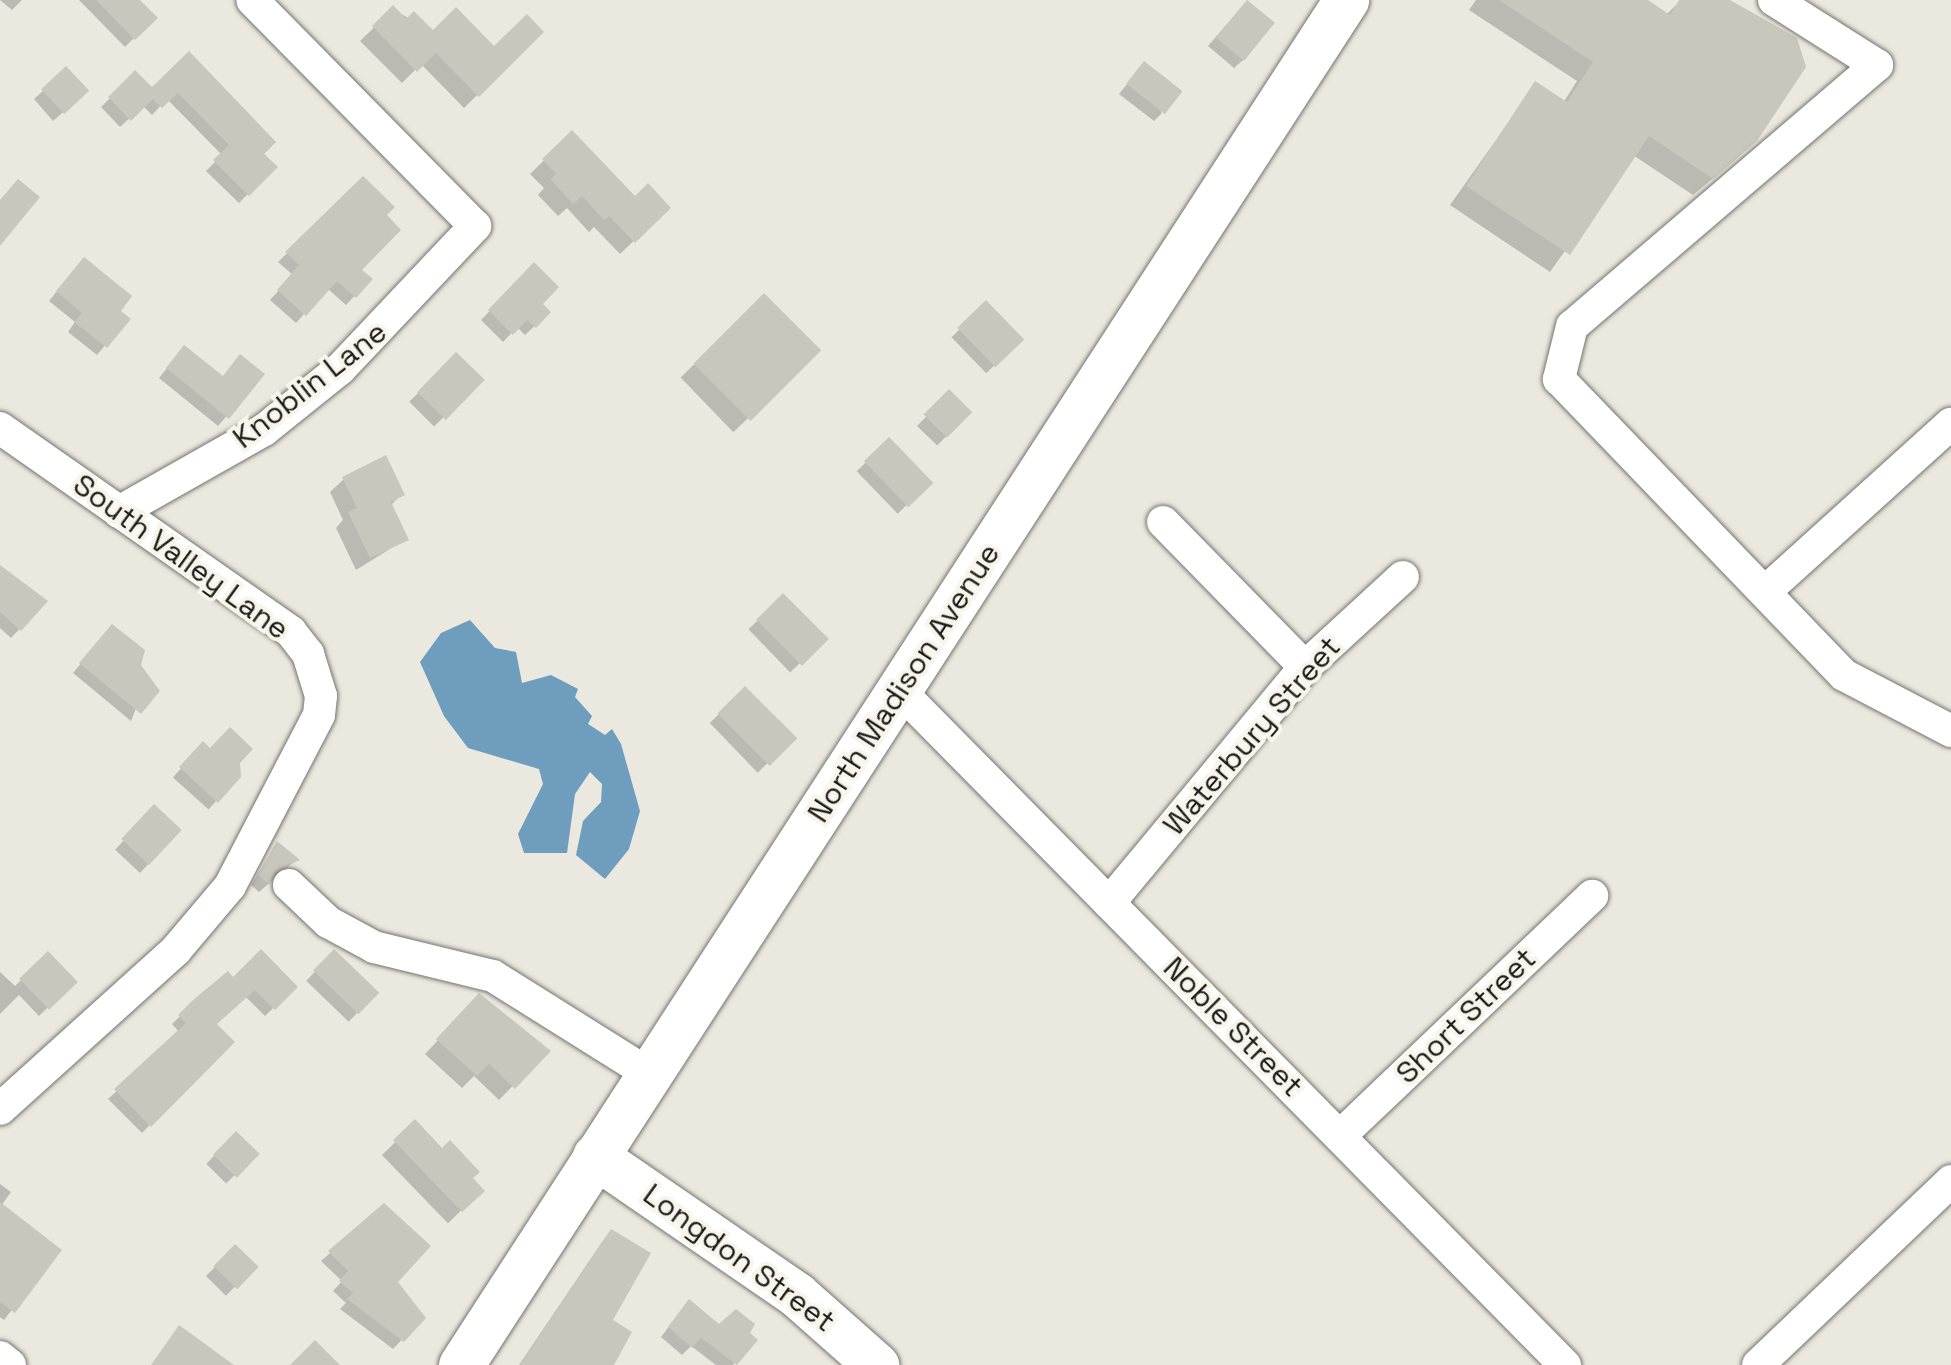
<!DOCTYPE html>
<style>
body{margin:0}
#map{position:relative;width:1951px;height:1365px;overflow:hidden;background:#eae8df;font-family:"Space Grotesk",sans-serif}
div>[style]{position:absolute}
.water>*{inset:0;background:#6e9dbe}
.shadow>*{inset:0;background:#0003;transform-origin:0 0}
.building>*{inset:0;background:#c8c6bd;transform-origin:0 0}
.roads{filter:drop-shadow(0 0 2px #76746c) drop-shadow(0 0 2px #76746c)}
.street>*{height:32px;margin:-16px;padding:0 16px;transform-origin:16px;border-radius:16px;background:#fff}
.secondary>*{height:45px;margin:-22.5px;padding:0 22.5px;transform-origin:22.5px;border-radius:22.5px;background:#fff}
span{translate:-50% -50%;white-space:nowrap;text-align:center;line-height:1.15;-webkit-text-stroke:8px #f7f5ec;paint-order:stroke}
.street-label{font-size:30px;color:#1c1b18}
</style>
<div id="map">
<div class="water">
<i style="clip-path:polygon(470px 620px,495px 648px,516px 652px,522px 683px,551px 675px,578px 689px,575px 697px,592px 716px,588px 724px,605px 735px,612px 729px,621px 744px,640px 811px,629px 849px,605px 879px,576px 855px,583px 821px,601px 802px,602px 784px,590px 772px,575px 794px,567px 853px,524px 853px,518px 834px,543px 784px,539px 769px,468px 748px,444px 716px,420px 662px,441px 633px)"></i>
</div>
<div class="shadow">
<i style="clip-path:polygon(0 0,22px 0,12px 10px)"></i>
<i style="clip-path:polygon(79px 0,136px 0,154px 18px,125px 47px)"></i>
<i style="clip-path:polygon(1476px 0,1643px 0,1666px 15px,1681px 0,1728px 0,1736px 159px,1693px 195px,1633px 155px,1550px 272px,1450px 205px,1535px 85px,1563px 103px,1577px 81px,1469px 10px)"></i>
<i style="clip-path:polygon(1246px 2px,1243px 60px,1234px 68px,1208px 46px)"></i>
<i style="clip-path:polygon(393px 9px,433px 33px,494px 50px,541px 32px,464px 108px,421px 64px,402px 83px,360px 41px)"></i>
<i style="clip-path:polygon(189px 55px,274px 167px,239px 203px,206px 171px,222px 155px,167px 99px,152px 115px,143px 106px,120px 127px,101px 107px,135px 74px,152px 91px)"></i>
<i style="clip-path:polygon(66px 70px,77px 100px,53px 121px,34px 99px)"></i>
<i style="clip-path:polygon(1136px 73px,1162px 113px,1154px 121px,1119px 94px)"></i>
<i style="clip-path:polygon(572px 133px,635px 199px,668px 208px,620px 254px,594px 227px,589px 232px,567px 208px,558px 216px,538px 195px,544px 188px,530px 174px)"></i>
<i style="clip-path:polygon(363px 180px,358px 270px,369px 280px,346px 305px,327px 288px,296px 323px,270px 300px,293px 275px,278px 262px)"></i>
<i style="clip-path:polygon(534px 266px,539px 304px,548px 313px,525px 335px,517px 327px,503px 342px,481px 320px)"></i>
<i style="clip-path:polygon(75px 269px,127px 319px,97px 355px,68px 332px,75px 322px,49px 301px)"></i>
<i style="left:764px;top:297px;width:76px;height:116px;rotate:46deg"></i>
<i style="left:986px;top:304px;width:50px;height:48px;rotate:46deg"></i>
<i style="left:456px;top:355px;width:35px;height:66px;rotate:45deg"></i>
<i style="clip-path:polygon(176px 357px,222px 379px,262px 375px,218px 426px,159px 378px)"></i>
<i style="left:949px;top:393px;width:28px;height:46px;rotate:44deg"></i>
<i style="left:889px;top:440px;width:59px;height:45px;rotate:46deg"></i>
<i style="clip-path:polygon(344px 479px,402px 494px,390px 506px,406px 539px,356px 570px,336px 528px,343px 520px,330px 492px)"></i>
<i style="clip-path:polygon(0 566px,45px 602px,11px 638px,0 628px)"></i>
<i style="left:783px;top:596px;width:60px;height:48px;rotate:46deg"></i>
<i style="clip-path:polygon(104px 636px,149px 676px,131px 721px,73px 673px)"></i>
<i style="left:745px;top:689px;width:69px;height:49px;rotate:46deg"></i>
<i style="left:203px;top:744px;width:48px;height:45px;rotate:42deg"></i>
<i style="left:154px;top:808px;width:34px;height:57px;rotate:43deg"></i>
<i style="clip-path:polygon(275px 846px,296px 860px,259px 892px,251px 885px)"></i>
<i style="left:334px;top:952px;width:59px;height:40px;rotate:44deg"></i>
<i style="clip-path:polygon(48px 954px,74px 982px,39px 1016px,19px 995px,0 1014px,0 972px,15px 986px)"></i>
<i style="clip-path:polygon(233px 980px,295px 987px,265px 1016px,245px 996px,214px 1024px,231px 1042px,142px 1133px,108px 1099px,180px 1033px,172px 1024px,195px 1002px)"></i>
<i style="clip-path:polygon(479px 997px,547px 1051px,499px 1100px,474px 1076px,462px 1088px,425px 1054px)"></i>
<i style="left:415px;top:1123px;width:95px;height:46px;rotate:46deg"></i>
<i style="left:236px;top:1134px;width:28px;height:42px;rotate:45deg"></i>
<i style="clip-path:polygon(0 1184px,11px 1192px,1px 1206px,58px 1250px,4px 1320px,0 1317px)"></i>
<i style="clip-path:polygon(384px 1206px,394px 1282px,423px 1318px,393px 1349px,340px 1309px,346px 1303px,333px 1291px,342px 1281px,321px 1261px)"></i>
<i style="clip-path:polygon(612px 1232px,610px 1365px,519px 1365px,602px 1242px)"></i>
<i style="left:235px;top:1247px;width:28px;height:41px;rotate:45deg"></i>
<i style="clip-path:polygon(681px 1311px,747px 1334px,754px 1340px,733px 1365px,716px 1365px,691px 1346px,682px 1355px,661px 1337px)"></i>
</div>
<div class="building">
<i style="clip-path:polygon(96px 0,140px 0,158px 18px,135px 40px)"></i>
<i style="left:1247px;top:0;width:36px;height:49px;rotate:39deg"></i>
<i style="clip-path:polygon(1499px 0,1648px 0,1670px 15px,1679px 0,1730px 0,1797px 38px,1806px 67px,1757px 141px,1713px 179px,1649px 136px,1570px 255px,1466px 186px,1535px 81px,1567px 102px,1593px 62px)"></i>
<i style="clip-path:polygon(393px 5px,406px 19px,414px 11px,433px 30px,456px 7px,494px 46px,527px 14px,544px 32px,479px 97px,436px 53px,417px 72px,372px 26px)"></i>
<i style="clip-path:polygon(189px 51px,276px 142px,264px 154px,278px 167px,249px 196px,213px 160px,229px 145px,178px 93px,162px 108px,153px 99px,131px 121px,108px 97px,135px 70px,152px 87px)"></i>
<i style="left:1144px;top:61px;width:49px;height:29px;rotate:38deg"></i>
<i style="left:66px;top:66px;width:34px;height:34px;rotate:47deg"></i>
<i style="clip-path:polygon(572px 130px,635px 196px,648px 183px,671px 208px,635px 243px,609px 216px,604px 220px,582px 196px,573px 204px,550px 179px,556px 174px,542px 159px)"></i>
<i style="clip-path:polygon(363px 176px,395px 207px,387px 215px,401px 230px,362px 270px,373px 279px,356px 298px,337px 281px,306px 316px,277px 290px,299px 265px,285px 252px)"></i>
<i style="clip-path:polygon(18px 179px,40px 197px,0 246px,0 200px)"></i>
<i style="clip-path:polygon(84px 257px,132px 296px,121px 311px,131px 319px,107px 348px,74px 322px,82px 313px,56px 291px)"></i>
<i style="clip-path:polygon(534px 262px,559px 287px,543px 304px,551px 312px,536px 328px,527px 320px,513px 335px,488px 310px)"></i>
<i style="left:764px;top:293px;width:81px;height:100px;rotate:45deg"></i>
<i style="left:986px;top:300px;width:55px;height:40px;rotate:46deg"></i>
<i style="clip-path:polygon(184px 345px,223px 376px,240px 354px,265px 374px,229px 419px,166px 368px)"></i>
<i style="left:456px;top:352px;width:40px;height:56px;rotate:44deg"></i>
<i style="left:949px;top:389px;width:33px;height:36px;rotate:45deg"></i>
<i style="left:889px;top:437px;width:64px;height:35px;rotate:46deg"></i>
<i style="clip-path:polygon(386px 455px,405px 495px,391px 502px,409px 540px,370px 558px,348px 512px,357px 508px,342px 477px)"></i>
<i style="clip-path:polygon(0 565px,48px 601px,21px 631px,0 612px)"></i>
<i style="left:783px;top:593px;width:65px;height:38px;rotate:45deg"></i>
<i style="clip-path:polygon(112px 624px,145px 650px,141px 665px,160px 691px,141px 714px,79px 663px)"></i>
<i style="left:745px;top:686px;width:74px;height:39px;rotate:45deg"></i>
<i style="clip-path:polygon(230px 727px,253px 749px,240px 763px,241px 777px,218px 803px,179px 767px,203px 741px,210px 748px)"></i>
<i style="left:154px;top:804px;width:38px;height:48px;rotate:43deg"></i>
<i style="clip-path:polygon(277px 841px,300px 860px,275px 871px,270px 885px,258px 875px)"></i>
<i style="clip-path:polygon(261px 949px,298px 987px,275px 1010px,255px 990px,217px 1024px,235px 1042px,151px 1127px,114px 1089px,186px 1023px,178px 1015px,193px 1000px,228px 971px,233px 977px)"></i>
<i style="left:334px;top:949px;width:63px;height:30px;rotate:44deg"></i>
<i style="left:48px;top:951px;width:43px;height:40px;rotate:46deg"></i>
<i style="clip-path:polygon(479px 993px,551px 1051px,515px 1089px,489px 1064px,477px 1076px,436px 1039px)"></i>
<i style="clip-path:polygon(415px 1119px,442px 1148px,450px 1140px,480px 1172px,473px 1178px,485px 1191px,462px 1212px,393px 1140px)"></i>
<i style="left:236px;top:1131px;width:33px;height:33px;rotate:44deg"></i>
<i style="clip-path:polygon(0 1202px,62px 1250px,15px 1313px,0 1302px)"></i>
<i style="clip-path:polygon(384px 1203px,431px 1246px,398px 1282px,426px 1318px,404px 1342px,347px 1299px,353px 1293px,339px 1281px,348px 1271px,328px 1251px)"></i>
<i style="clip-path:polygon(611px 1229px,651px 1253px,613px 1320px,632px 1332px,614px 1365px,520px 1365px)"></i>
<i style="left:235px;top:1244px;width:33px;height:31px;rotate:44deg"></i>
<i style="clip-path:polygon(689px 1299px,719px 1324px,736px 1309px,755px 1324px,750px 1333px,758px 1340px,737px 1365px,701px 1338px,692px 1348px,668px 1327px)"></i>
<i style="clip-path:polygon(179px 1325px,234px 1365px,151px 1365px)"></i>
<i style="clip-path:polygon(315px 1340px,340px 1365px,290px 1365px)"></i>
</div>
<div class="roads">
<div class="street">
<i style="left:1774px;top:0;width:122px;rotate:32.3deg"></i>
<i style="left:1877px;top:65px;width:401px;rotate:139.4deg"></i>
<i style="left:1572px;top:326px;width:55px;rotate:103.8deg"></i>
<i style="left:1559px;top:379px;width:411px;rotate:46.1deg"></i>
<i style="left:1844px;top:675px;width:121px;rotate:27.6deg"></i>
<i style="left:0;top:428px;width:355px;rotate:35deg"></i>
<i style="left:291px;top:632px;width:28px;rotate:52deg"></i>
<i style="left:308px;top:654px;width:44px;rotate:72.8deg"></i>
<i style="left:321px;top:696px;width:19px;rotate:96deg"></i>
<i style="left:319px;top:715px;width:193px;rotate:117.5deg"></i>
<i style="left:230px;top:886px;width:84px;rotate:130.2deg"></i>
<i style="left:176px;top:950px;width:237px;rotate:137.9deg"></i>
<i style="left:119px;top:512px;width:167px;rotate:-29.5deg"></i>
<i style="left:264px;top:430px;width:97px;rotate:-38.8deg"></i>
<i style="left:340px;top:369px;width:197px;rotate:-46.6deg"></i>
<i style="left:475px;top:226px;width:317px;rotate:-134.6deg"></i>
<i style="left:1163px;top:522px;width:203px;rotate:45.6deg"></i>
<i style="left:1767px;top:590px;width:248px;rotate:-42.1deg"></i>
<i style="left:900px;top:691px;width:947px;rotate:45.39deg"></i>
<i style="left:289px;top:885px;width:54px;rotate:43.5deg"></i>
<i style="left:328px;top:922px;width:52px;rotate:28.5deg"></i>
<i style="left:374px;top:947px;width:122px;rotate:13.7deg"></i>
<i style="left:493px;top:976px;width:184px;rotate:32.1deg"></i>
<i style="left:1109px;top:903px;width:307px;rotate:-50.3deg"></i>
<i style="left:1305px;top:667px;width:133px;rotate:-42.6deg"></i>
<i style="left:1341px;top:1135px;width:347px;rotate:-43.6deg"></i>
<i style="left:0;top:1357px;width:13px;rotate:39deg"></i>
<i style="left:1758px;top:1365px;width:267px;rotate:-43.6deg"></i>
</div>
<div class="secondary">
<i style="left:595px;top:1156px;width:245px;rotate:34.5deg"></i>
<i style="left:797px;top:1295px;width:106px;rotate:41.5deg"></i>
<i style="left:461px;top:1365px;width:1627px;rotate:-57.04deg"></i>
</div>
</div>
<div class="street-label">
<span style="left:310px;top:385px;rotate:-38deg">Knoblin Lane</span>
<span style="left:181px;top:557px;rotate:36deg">South Valley Lane</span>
<span style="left:904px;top:683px;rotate:-57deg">North Madison Avenue</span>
<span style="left:1252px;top:736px;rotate:-49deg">Waterbury Street</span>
<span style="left:1466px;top:1016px;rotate:-44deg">Short Street</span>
<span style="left:1233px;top:1027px;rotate:45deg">Noble Street</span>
<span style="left:739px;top:1258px;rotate:36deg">Longdon Street</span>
</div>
</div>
